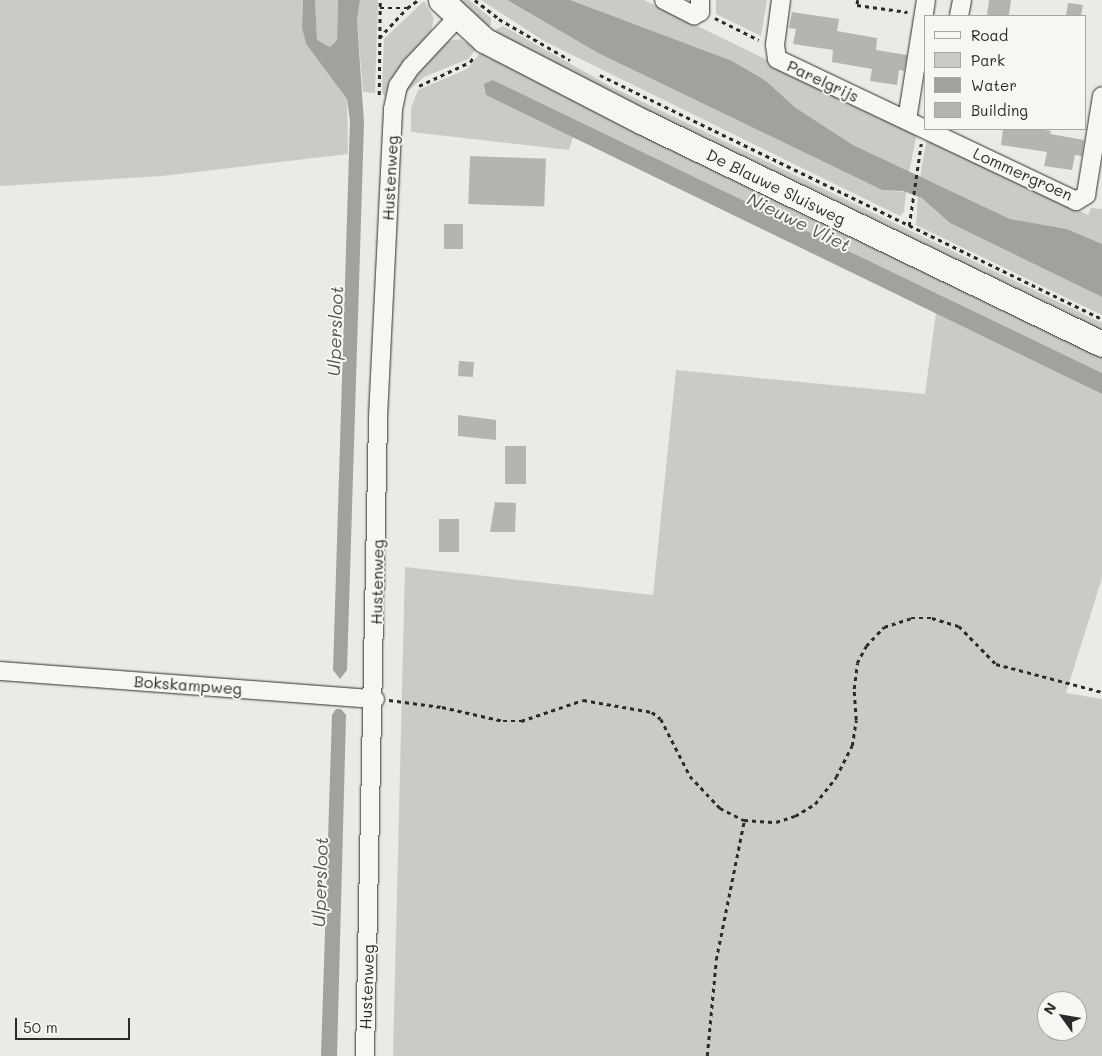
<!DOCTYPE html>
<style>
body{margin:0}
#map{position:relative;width:1102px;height:1056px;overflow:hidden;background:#eaeae6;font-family:Mali,sans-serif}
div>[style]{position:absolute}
.green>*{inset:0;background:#cacac7}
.water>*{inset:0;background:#a1a19e}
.building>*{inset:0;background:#b4b4b1;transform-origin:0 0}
.path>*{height:2.5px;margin-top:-1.25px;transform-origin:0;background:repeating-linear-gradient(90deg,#2b2b2b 0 4px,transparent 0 8px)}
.roads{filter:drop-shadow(0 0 1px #2b2b2b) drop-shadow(0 0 1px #2b2b2b)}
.street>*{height:18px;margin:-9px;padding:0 9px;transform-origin:9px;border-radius:9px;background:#f6f6f2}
.secondary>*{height:25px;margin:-12.5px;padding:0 12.5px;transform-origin:12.5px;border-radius:12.5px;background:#f6f6f2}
span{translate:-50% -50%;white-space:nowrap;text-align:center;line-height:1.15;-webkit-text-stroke:4px #f6f6f2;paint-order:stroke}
.street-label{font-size:16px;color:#2b2b2b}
.water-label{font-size:18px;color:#545453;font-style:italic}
.legend{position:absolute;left:924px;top:15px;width:162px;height:115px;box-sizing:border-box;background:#f6f6f2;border:1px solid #a5a5a2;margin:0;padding:6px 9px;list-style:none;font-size:15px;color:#2b2b2b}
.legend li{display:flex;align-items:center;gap:10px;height:25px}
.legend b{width:25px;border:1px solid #a5a5a2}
.north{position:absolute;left:1037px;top:991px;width:50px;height:50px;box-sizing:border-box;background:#f6f6f2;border:1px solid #a5a5a2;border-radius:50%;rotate:302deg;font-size:14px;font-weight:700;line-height:20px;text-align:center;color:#2b2b2b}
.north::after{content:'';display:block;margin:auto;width:18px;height:22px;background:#2b2b2b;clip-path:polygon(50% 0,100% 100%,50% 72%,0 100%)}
.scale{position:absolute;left:15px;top:1018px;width:115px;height:22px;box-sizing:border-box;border:2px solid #2b2b2b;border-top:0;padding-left:6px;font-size:15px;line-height:18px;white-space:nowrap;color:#2b2b2b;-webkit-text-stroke:4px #f6f6f2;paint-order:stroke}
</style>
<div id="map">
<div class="green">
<i style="clip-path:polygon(0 0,303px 0,302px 28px,306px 44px,347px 99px,348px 154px,162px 176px,0 186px)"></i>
<i style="clip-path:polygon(315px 0,338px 0,337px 40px,330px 47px,317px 41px)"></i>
<i style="clip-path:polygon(360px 0,378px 0,375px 93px,363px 92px,357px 20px)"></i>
<i style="clip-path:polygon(456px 0,469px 0,491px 18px,491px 25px,487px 29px)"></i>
<i style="clip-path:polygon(481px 0,507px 0,598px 53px,882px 190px,906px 192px,904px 212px,900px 216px,544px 41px)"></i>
<i style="clip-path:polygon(570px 0,644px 0,917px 133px,909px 172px,853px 145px,796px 108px,766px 81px)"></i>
<i style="clip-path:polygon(716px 0,767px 0,761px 36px,716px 14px)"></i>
<i style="clip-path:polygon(424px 1px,434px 18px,431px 31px,389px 81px,385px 97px,382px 92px,384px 39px)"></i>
<i style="clip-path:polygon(503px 26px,610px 86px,1102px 323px,1102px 336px,630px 106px,493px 31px)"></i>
<i style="clip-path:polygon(460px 39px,476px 49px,468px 59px,424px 77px,402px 96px,409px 81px,437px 49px,449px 41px)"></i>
<i style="clip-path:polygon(480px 53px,1102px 354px,1102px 373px,493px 80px,486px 95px,573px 137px,569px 150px,411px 132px,411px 108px,418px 90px,467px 69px)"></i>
<i style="clip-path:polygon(927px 138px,1088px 215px,1091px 208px,1102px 209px,1102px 244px,1067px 229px,1010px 219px,920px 177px)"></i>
<i style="clip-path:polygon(918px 196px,931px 204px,950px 223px,1102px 297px,1102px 315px,916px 225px)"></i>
<i style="clip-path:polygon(evenodd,936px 313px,1102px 394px,1102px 578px,1066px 693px,1102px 699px,1102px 1056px,393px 1056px,405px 567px,653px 595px,676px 370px,925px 394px,936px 313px,1047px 1001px,1077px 1001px,1077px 1031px,1047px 1031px,1047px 1001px)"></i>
</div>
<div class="water">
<i style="clip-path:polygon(303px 0,315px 0,317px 40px,330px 47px,337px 40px,338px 0,360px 0,357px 20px,364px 123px,347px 670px,340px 679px,333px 670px,350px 121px,347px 99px,306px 44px,302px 28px)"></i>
<i style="clip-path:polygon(507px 0,570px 0,732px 61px,766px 81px,796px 108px,853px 145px,1010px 219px,1067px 229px,1102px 244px,1102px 297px,950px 223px,922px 198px,903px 191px,882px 190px,598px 53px)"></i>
<i style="clip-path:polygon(493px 80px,1102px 373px,1102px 394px,486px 95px,484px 84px)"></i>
<i style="clip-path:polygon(336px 709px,341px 709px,346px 715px,337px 1056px,321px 1056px,332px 715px)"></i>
</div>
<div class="building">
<i style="clip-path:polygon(989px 0,1011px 0,1009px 15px,987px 16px)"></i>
<i style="clip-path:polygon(1068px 3px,1083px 5px,1081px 16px,1066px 16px)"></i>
<i style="clip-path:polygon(792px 12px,839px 19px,837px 31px,877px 38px,876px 50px,907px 55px,904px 71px,899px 70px,897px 85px,870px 81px,872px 69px,832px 62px,833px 50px,793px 44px,796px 29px,789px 28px)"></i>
<i style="clip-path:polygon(1003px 129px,1038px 129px,1051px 131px,1050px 134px,1084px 140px,1082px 156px,1075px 155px,1072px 170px,1044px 166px,1047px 152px,1001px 145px)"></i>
<i style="left:470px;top:156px;width:76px;height:48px;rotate:2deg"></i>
<i style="left:444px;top:224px;width:19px;height:25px"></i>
<i style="left:459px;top:361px;width:15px;height:15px;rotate:4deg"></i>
<i style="clip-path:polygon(458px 415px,496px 420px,496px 440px,458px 436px)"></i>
<i style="left:505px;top:446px;width:21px;height:38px"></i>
<i style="clip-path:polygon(495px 502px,516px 503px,515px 532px,490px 532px)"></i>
<i style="left:439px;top:519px;width:20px;height:33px"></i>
</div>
<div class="path">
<i style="left:475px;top:0;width:31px;rotate:38deg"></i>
<i style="left:499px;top:19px;width:82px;rotate:30deg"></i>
<i style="left:858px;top:0;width:5px;rotate:101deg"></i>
<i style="left:857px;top:5px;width:51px;rotate:7.8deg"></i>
<i style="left:380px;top:8px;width:27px"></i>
<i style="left:407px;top:8px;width:14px;rotate:-36deg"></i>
<i style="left:715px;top:18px;width:49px;rotate:26.6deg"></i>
<i style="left:379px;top:38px;width:41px;rotate:-47deg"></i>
<i style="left:600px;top:75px;width:558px;rotate:25.92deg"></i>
<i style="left:419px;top:86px;width:56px;rotate:-25.2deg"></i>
<i style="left:470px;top:62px;width:5px;rotate:-53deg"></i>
<i style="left:379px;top:95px;width:95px;rotate:-89.4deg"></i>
<i style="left:909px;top:226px;width:83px;rotate:-81.7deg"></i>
<i style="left:389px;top:700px;width:53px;rotate:7.5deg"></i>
<i style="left:442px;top:707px;width:63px;rotate:12.9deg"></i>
<i style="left:503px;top:721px;width:18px"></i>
<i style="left:521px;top:721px;width:65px;rotate:-18.7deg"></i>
<i style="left:583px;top:700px;width:70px;rotate:9.9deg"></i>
<i style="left:652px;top:712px;width:11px;rotate:38deg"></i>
<i style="left:661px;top:719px;width:64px;rotate:63deg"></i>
<i style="left:690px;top:776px;width:44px;rotate:46.8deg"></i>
<i style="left:720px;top:808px;width:27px;rotate:27deg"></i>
<i style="left:744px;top:820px;width:32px;rotate:4deg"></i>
<i style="left:776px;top:822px;width:20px;rotate:-18deg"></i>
<i style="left:795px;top:816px;width:23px;rotate:-31deg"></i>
<i style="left:815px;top:804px;width:34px;rotate:-52deg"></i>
<i style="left:836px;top:777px;width:35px;rotate:-63deg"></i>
<i style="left:852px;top:746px;width:26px;rotate:-81deg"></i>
<i style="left:856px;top:720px;width:31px;rotate:-94deg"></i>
<i style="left:854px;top:689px;width:26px;rotate:-83deg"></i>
<i style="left:857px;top:663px;width:19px;rotate:-62deg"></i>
<i style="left:866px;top:646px;width:26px;rotate:-47deg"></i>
<i style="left:884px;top:627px;width:28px;rotate:-18deg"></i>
<i style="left:911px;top:618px;width:21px"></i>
<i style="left:932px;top:618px;width:28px;rotate:17deg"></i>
<i style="left:959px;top:626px;width:53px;rotate:45.8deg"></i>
<i style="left:996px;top:664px;width:110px;rotate:14.8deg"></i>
<i style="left:707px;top:1056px;width:96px;rotate:-84.6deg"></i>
<i style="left:716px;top:960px;width:142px;rotate:-78.6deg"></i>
</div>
<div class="roads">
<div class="street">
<i style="left:664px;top:0;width:34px;rotate:27deg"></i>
<i style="left:694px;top:15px;width:7px;rotate:-27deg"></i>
<i style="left:700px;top:12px;width:12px;rotate:-90deg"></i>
<i style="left:781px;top:0;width:45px;rotate:97.6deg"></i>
<i style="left:775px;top:45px;width:14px;rotate:82deg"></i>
<i style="left:777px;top:59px;width:331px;rotate:25.4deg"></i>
<i style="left:1076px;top:201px;width:12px;rotate:-31deg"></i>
<i style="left:1086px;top:195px;width:100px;rotate:-80.8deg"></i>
<i style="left:959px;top:16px;width:16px;rotate:-79deg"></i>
<i style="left:907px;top:120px;width:121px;rotate:-81deg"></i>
<i style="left:0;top:671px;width:376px;rotate:4.3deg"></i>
<i style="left:365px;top:1056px;width:639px;rotate:-88.83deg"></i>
<i style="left:378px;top:417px;width:308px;rotate:-87.2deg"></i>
<i style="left:393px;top:109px;width:24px;rotate:-78deg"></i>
<i style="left:398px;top:86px;width:23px;rotate:-56deg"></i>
<i style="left:411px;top:67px;width:69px;rotate:-46.8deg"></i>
</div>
<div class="secondary">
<i style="left:441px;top:0;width:59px;rotate:42.9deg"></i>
<i style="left:484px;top:40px;width:179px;rotate:27.3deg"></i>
<i style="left:643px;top:122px;width:510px;rotate:25.81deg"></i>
</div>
</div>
<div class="street-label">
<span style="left:823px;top:81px;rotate:25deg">Parelgrijs</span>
<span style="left:1023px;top:174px;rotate:24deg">Lommergroen</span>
<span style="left:390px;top:178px;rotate:-87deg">Hustenweg</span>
<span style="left:776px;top:187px;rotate:26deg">De Blauwe Sluisweg</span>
<span style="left:377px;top:582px;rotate:-89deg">Hustenweg</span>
<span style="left:188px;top:685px;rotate:4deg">Bokskampweg</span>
<span style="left:367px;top:987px;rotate:-88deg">Hustenweg</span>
</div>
<div class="water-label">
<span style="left:799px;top:222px;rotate:26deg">Nieuwe Vliet</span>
<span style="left:335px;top:331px;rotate:-88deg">Ulpersloot</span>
<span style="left:320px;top:882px;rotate:-88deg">Ulpersloot</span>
</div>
<ul class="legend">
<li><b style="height:6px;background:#f6f6f2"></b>Road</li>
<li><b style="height:14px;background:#cacac7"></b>Park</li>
<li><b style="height:14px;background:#a1a19e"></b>Water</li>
<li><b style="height:14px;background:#b4b4b1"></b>Building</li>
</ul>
<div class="north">N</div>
<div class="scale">50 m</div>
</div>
